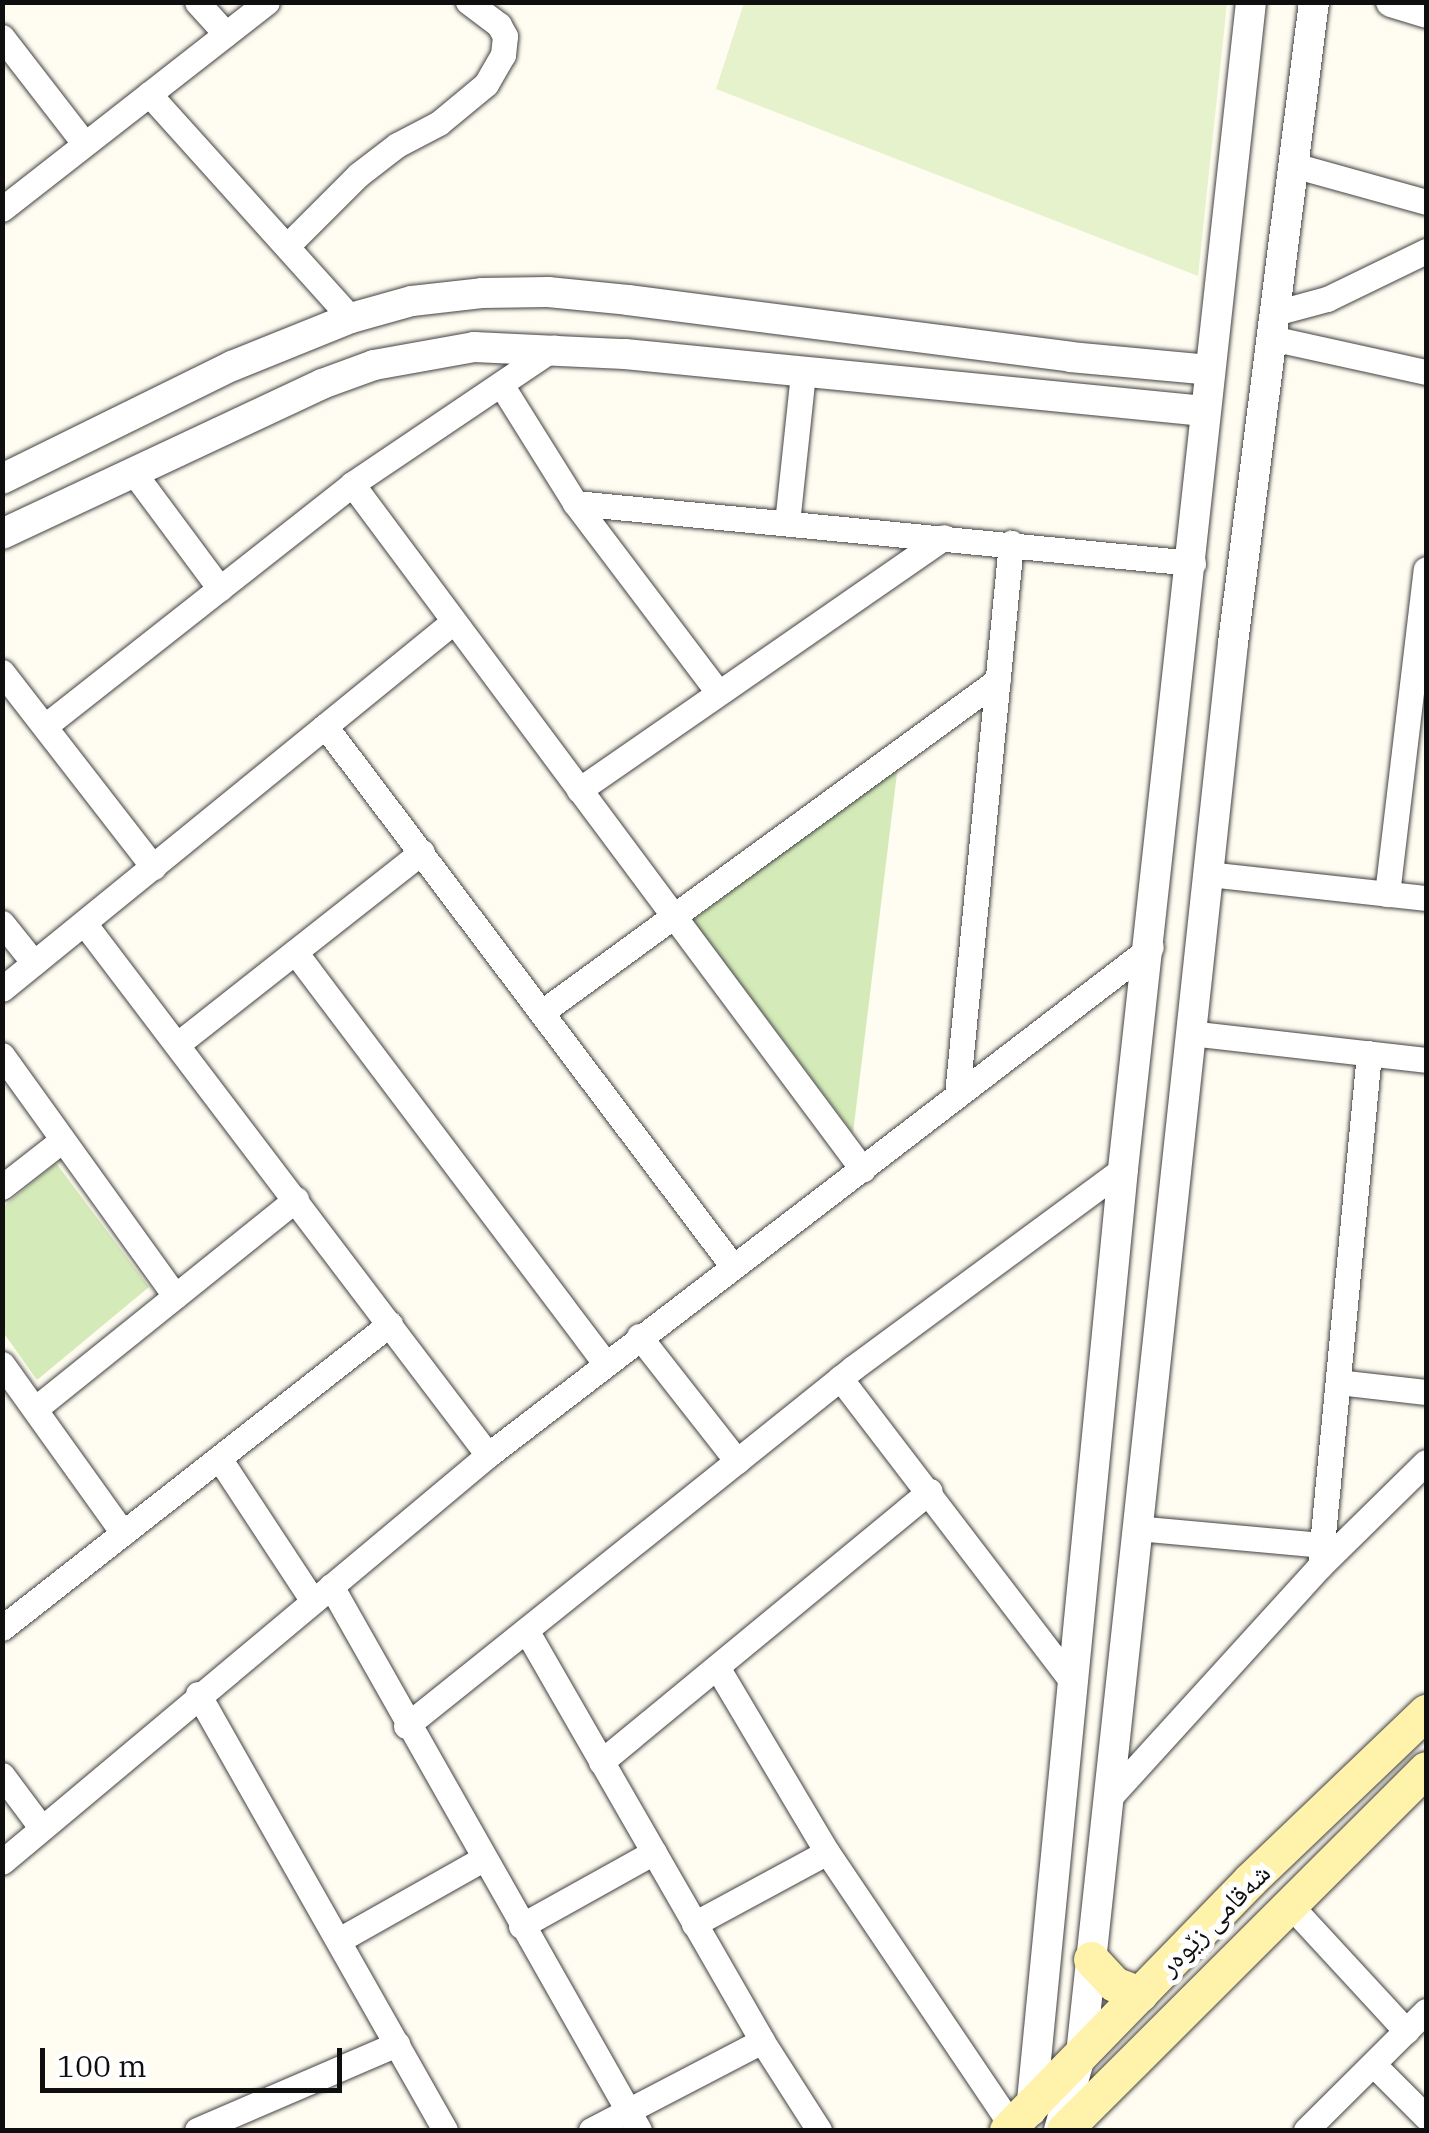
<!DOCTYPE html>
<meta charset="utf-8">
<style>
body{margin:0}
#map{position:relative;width:1429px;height:2133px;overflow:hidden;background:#fffcf1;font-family:"IBM Plex Serif","Noto Naskh Arabic",serif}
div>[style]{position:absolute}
.green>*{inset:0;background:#d4ebb9}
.pitch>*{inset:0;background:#e6f2cb}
.roads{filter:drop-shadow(0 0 2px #424242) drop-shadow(0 0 2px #424242)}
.minor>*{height:25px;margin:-12.5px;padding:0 12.5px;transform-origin:12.5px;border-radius:12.5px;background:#fff}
.tertiary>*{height:30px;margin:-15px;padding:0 15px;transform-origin:15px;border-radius:15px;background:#fff}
.secondary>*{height:35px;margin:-17.5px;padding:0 17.5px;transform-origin:17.5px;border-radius:17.5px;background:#fff3ac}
span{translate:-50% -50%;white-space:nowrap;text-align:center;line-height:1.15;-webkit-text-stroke:10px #fff;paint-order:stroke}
.street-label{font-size:28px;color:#0f0f0f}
.frame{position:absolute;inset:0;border:5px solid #0f0f0f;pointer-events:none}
.scale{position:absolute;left:40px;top:2048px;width:302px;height:45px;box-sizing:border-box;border:5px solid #0f0f0f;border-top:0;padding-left:12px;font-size:30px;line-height:35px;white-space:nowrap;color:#0f0f0f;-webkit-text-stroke:8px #fff;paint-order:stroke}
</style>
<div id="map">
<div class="green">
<i style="clip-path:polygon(898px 765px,853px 1133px,693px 920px)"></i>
<i style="clip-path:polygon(56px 1163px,149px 1287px,37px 1380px,3px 1332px,3px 1207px)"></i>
</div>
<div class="pitch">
<i style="clip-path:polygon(744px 3px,1227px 3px,1198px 276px,716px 89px)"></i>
</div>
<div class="roads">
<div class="minor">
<i style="left:197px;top:2px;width:43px;rotate:47.8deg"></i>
<i style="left:2px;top:37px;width:134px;rotate:52.3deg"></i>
<i style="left:149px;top:94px;width:302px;rotate:48deg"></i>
<i style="left:1293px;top:165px;width:138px;rotate:15.5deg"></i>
<i style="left:2px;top:209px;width:336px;rotate:-38deg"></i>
<i style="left:287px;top:246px;width:100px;rotate:-45deg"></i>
<i style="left:358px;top:175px;width:49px;rotate:-37.6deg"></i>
<i style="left:397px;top:145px;width:47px;rotate:-27.6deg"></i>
<i style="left:439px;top:123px;width:61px;rotate:-39.7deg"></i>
<i style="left:486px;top:84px;width:34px;rotate:-60deg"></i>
<i style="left:503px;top:55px;width:19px;rotate:-84deg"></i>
<i style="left:505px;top:36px;width:13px;rotate:-119deg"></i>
<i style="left:499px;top:25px;width:39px;rotate:-143deg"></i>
<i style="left:1275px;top:313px;width:54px;rotate:-15.1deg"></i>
<i style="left:1327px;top:299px;width:110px;rotate:-25.9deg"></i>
<i style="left:1271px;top:338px;width:159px;rotate:12.4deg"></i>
<i style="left:502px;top:386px;width:138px;rotate:58deg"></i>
<i style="left:575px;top:503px;width:236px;rotate:52.9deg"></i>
<i style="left:134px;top:473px;width:144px;rotate:53.4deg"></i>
<i style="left:352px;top:484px;width:855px;rotate:53.32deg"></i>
<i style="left:575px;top:503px;width:621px;rotate:5.55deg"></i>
<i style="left:787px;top:523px;width:151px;rotate:-83.9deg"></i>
<i style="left:2px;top:672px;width:247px;rotate:52.2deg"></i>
<i style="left:45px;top:726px;width:391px;rotate:-38.2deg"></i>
<i style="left:352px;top:484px;width:244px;rotate:-34deg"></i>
<i style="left:325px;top:726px;width:674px;rotate:52.96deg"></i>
<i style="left:579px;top:790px;width:444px;rotate:-34.7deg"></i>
<i style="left:1208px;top:874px;width:219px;rotate:6.3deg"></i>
<i style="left:1387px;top:894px;width:327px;rotate:-83.2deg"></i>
<i style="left:2px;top:923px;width:51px;rotate:51.3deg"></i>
<i style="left:84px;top:923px;width:668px;rotate:52.79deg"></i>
<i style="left:295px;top:952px;width:515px;rotate:52.97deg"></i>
<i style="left:2px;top:989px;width:581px;rotate:-39.14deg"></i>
<i style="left:542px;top:1012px;width:564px;rotate:-36.06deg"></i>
<i style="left:1190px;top:1033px;width:238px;rotate:6.5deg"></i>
<i style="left:179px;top:1043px;width:309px;rotate:-38.2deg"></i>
<i style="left:2px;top:1055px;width:297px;rotate:54.3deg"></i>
<i style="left:957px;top:1095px;width:555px;rotate:-84.41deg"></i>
<i style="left:2px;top:1187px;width:75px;rotate:-37.9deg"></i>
<i style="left:639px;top:1336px;width:159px;rotate:51.9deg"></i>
<i style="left:2px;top:1364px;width:208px;rotate:54.4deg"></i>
<i style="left:840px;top:1378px;width:384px;rotate:52.6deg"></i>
<i style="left:1338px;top:1382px;width:89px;rotate:6.5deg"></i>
<i style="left:35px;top:1409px;width:335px;rotate:-38.8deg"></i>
<i style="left:219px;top:1458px;width:171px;rotate:56.7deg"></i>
<i style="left:1136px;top:1528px;width:187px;rotate:5.2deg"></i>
<i style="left:1320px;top:1566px;width:515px;rotate:-84.54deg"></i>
<i style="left:331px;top:1586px;width:625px;rotate:60.48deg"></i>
<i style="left:2px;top:1628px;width:493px;rotate:-38.1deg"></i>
<i style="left:526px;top:1630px;width:474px;rotate:60.1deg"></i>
<i style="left:762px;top:2041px;width:106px;rotate:57.4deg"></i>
<i style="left:717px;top:1667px;width:215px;rotate:59.3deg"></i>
<i style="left:827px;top:1852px;width:331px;rotate:56deg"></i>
<i style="left:198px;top:1694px;width:501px;rotate:60.47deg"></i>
<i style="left:406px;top:1726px;width:573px;rotate:-38.69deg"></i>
<i style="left:853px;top:1368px;width:335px;rotate:-36.4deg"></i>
<i style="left:601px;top:1762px;width:426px;rotate:-39.5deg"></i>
<i style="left:2px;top:1775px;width:64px;rotate:53.3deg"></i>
<i style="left:1108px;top:1799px;width:315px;rotate:-47.7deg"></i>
<i style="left:1320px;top:1566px;width:148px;rotate:-44.5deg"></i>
<i style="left:2px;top:1862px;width:634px;rotate:-39.94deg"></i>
<i style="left:488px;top:1455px;width:835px;rotate:-37.46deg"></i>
<i style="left:1289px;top:1904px;width:173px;rotate:47.3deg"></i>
<i style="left:694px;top:1924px;width:151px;rotate:-28.4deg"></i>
<i style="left:521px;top:1926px;width:152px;rotate:-29.1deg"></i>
<i style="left:339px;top:1940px;width:165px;rotate:-29.4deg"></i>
<i style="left:1374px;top:2065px;width:74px;rotate:45deg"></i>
<i style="left:197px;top:2130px;width:218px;rotate:-23.3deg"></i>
<i style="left:591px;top:2130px;width:193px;rotate:-27.5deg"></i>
<i style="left:1306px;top:2130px;width:169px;rotate:-44.8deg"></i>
</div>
<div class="tertiary">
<i style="left:1391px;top:2px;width:37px;rotate:17deg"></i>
<i style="left:2px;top:479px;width:256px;rotate:-26.2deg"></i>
<i style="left:232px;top:366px;width:128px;rotate:-22deg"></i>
<i style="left:351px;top:318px;width:63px;rotate:-15.6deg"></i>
<i style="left:412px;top:301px;width:70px;rotate:-6.5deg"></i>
<i style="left:482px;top:293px;width:66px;rotate:-0.9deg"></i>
<i style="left:548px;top:292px;width:80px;rotate:5.7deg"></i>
<i style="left:628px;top:300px;width:446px;rotate:7.3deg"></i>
<i style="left:1070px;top:357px;width:140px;rotate:5.3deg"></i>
<i style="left:2px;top:534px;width:353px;rotate:-25.1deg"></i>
<i style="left:322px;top:384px;width:55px;rotate:-20.1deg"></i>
<i style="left:374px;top:365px;width:102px;rotate:-10.2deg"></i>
<i style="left:474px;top:347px;width:151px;rotate:2.7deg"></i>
<i style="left:625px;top:354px;width:582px;rotate:5.62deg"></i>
<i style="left:1031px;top:2111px;width:946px;rotate:-84.42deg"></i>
<i style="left:1123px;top:1169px;width:1174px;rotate:-83.74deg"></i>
<i style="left:1059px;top:2130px;width:79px;rotate:-73.9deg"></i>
<i style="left:1081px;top:2054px;width:1419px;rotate:-83.85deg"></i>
<i style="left:1233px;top:643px;width:646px;rotate:-82.8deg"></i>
</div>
<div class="secondary">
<i style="left:1091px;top:1959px;width:34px;rotate:47deg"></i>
<i style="left:1114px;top:1984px;width:28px;rotate:21deg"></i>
<i style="left:1007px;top:2130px;width:347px;rotate:-45.8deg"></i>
<i style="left:1249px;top:1881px;width:245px;rotate:-43.7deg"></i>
<i style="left:1064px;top:2130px;width:511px;rotate:-44.92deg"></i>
</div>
</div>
<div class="street-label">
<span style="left:1214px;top:1919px;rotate:-45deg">شەقامی زێوەر</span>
</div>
<div class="frame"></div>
<div class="scale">100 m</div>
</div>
